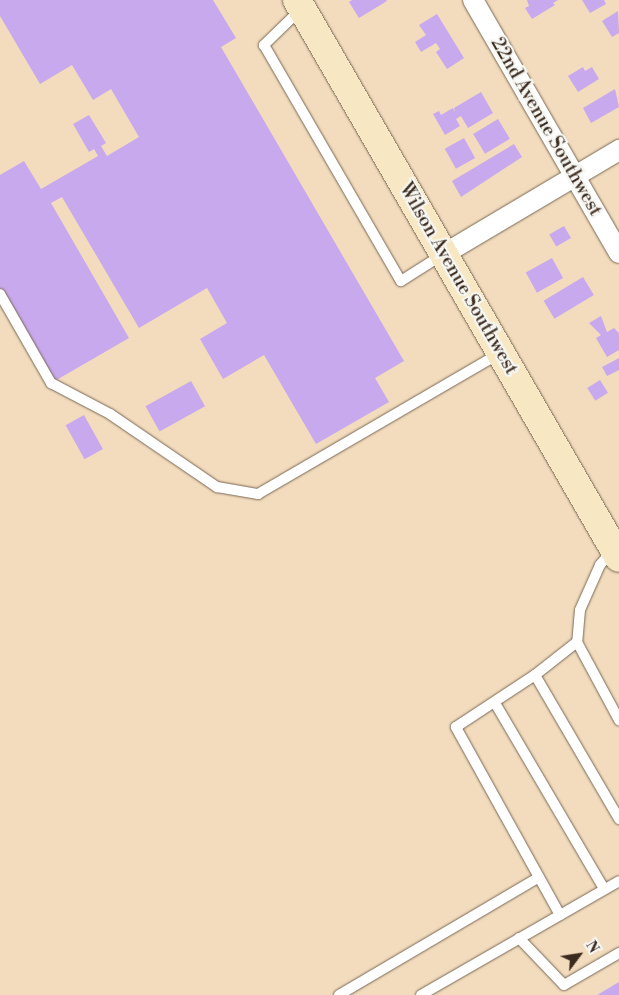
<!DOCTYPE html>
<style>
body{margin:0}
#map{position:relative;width:619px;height:995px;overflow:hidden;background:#f2dcbd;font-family:"Libre Bodoni",serif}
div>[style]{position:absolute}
.building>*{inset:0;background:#c8a9ed;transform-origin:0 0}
.roads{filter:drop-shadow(0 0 1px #7b6856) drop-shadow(0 0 1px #7b6856)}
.lane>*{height:10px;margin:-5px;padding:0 5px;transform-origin:5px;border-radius:5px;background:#fff}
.street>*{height:20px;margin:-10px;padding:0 10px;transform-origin:10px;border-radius:10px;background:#fff}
.secondary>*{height:28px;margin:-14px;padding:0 14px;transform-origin:14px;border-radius:14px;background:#f7e8c3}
span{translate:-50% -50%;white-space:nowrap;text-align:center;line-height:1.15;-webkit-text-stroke:4.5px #f6f6f2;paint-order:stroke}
.street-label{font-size:19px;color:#3b2a1e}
.north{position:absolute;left:554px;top:930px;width:50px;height:50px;-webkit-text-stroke:4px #f6f6f2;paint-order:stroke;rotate:59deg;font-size:14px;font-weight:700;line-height:20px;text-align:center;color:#3b2a1e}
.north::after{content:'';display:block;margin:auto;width:18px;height:22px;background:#3b2a1e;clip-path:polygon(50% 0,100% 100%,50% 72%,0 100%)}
</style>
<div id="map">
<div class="building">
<i style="clip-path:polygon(0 0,213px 0,236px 38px,221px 47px,404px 361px,375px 378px,389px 402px,316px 444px,264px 355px,223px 379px,200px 339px,227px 323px,207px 288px,139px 328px,62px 197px,51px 203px,129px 338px,53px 382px,0 291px,0 175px,24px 161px,41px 189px,98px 156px,94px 149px,89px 152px,73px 124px,89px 115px,106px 143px,101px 146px,107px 156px,139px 137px,111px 89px,93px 100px,72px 65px,40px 84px,0 16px)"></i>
<i style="clip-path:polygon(352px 0,386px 0,387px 1px,359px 18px,349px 2px)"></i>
<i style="clip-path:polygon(527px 0,558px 0,553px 3px,555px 5px,532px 19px,525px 8px,529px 6px)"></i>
<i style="clip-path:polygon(582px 0,604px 0,606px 4px,590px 13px)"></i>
<i style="clip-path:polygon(618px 11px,619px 33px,612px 37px,602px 21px)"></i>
<i style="clip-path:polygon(437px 14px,464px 58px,447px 69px,436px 52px,440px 49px,436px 43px,421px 52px,415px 42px,426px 35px,419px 25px)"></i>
<i style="clip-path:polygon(583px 67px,585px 71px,592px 67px,599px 79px,578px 92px,568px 76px)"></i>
<i style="clip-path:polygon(615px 89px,619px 107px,591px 123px,583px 108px)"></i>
<i style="clip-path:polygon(481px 92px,493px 113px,468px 128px,461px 116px,456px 119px,460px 126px,445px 135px,433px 114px,439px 111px,441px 115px,453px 108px,455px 113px,454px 108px)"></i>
<i style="left:498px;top:119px;width:23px;height:29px;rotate:59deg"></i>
<i style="left:464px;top:138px;width:23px;height:22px;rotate:61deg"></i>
<i style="clip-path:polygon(514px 144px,522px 157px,461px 197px,452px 181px)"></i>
<i style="left:564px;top:226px;width:14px;height:17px;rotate:60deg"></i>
<i style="left:552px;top:258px;width:23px;height:30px;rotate:61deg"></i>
<i style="left:583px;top:277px;width:21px;height:46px;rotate:59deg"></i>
<i style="clip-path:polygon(601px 316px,607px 332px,614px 328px,619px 333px,619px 350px,607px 357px,596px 338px,601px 335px,589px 323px)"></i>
<i style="clip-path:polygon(619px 358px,619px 370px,607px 376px,602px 367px)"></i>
<i style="left:600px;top:380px;width:15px;height:15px;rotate:58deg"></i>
<i style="left:191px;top:381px;width:29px;height:52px;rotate:61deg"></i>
<i style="left:84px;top:415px;width:39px;height:21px;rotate:61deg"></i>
<i style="clip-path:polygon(619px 982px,619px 995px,597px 995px)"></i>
</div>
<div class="roads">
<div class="lane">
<i style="left:301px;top:9px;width:52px;rotate:135.8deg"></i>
<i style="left:264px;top:45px;width:273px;rotate:59.9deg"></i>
<i style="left:401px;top:281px;width:49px;rotate:-32.4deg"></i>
<i style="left:0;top:294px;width:103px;rotate:60.2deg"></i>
<i style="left:51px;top:383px;width:67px;rotate:27.7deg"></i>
<i style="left:110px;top:414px;width:130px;rotate:34.3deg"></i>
<i style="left:217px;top:487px;width:42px;rotate:9.7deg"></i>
<i style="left:258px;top:494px;width:279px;rotate:-30.2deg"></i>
<i style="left:613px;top:550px;width:20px;rotate:131deg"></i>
<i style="left:600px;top:565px;width:49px;rotate:114deg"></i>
<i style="left:580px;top:610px;width:32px;rotate:95deg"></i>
<i style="left:577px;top:642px;width:89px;rotate:61.7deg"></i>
<i style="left:535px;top:675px;width:167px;rotate:59.7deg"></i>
<i style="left:495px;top:703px;width:216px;rotate:59.6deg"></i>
<i style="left:560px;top:915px;width:215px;rotate:-119deg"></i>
<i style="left:456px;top:727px;width:95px;rotate:-33.4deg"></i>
<i style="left:535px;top:675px;width:53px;rotate:-38.2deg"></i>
<i style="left:519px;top:938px;width:65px;rotate:46.2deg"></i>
<i style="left:564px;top:985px;width:64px;rotate:-30.2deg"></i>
<i style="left:339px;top:995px;width:232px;rotate:-30.5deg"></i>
<i style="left:421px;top:995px;width:228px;rotate:-29.9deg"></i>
</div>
<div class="street">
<i style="left:473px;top:0;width:292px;rotate:60deg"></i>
<i style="left:444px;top:254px;width:204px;rotate:-30.7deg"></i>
</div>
<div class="secondary">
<i style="left:297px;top:0;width:644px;rotate:60.01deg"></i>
</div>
</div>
<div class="street-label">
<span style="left:546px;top:127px;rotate:60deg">22nd Avenue Southwest</span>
<span style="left:458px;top:279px;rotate:60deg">Wilson Avenue Southwest</span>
</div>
<div class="north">N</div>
</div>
